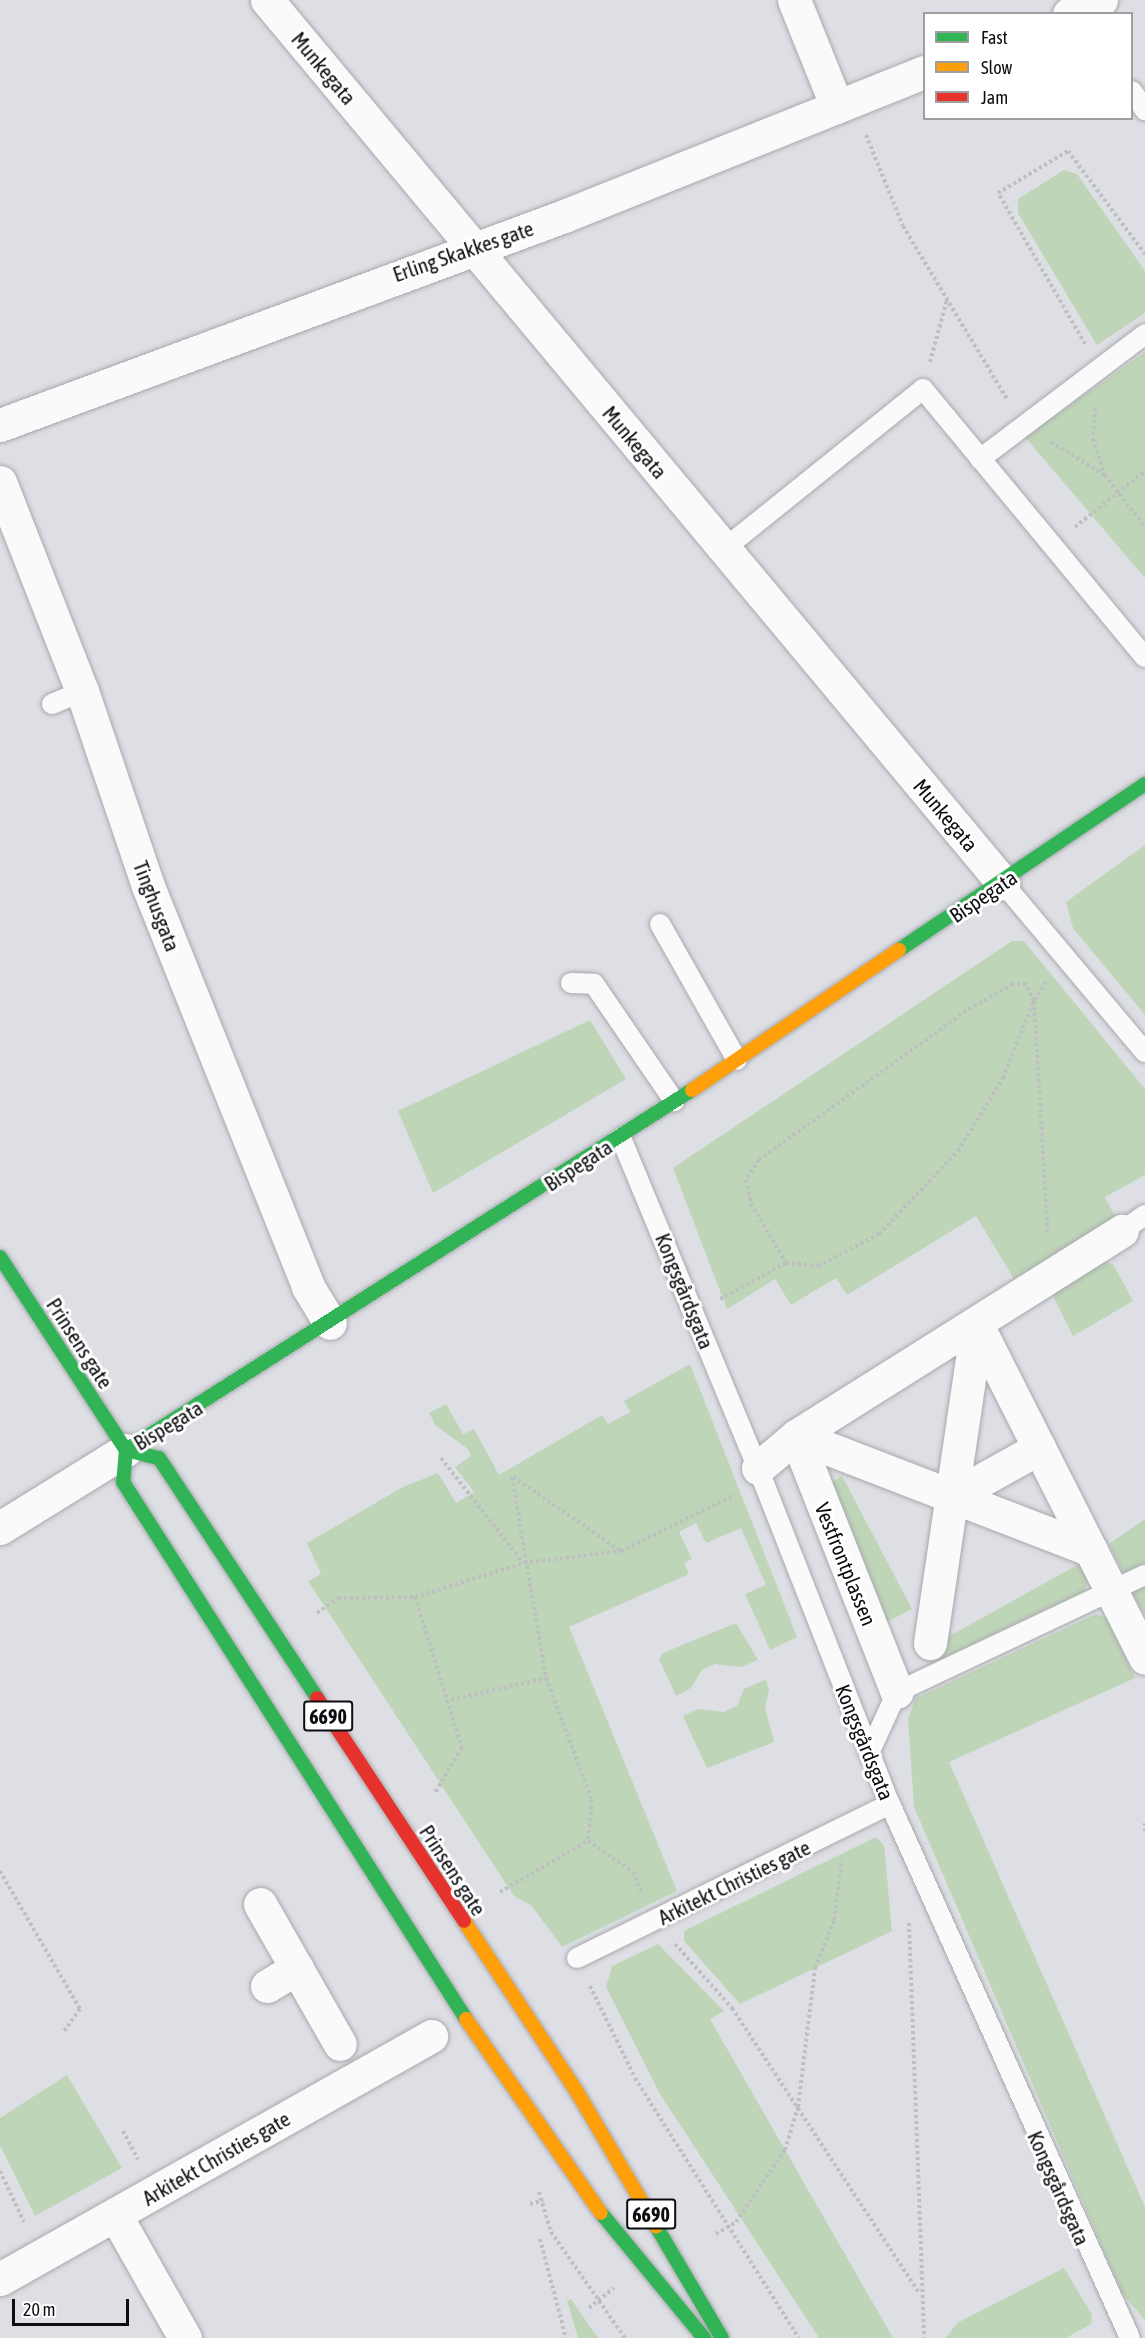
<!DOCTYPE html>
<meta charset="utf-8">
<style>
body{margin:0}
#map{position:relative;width:1145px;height:2338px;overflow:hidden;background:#dedfe5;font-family:"Asap Condensed",sans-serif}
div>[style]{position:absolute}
.green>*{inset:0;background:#bed5b8}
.path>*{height:4px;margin-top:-2px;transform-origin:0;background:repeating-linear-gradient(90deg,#bebfc0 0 3px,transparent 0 6px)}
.roads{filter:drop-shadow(0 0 2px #a8a9ad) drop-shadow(0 0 2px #a8a9ad)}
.lane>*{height:20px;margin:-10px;padding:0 10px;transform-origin:10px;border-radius:10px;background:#fafafb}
.street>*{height:33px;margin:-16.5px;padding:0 16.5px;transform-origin:16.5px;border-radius:16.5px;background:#fafafb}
.fast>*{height:14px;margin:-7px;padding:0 7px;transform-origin:7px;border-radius:7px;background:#30b455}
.slow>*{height:14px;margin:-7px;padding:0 7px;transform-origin:7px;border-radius:7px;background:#ff9f0a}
.jam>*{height:14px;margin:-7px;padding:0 7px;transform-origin:7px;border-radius:7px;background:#e5322d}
span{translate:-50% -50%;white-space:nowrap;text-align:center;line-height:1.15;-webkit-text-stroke:6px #fff;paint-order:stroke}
.shield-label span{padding:2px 4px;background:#fff;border:2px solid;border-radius:4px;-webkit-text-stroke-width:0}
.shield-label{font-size:20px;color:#0c0d10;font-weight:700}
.street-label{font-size:21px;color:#0c0d10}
.legend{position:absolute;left:923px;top:12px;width:210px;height:108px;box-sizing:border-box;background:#fff;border:2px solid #9e9e9f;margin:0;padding:8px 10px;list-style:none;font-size:18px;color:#0c0d10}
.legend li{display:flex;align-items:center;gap:12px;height:30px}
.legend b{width:30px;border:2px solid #9e9e9f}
.scale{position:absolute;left:12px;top:2299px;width:117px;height:27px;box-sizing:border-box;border:3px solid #0c0d10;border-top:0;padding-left:8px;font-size:18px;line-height:21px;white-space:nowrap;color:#0c0d10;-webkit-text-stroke:4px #fff;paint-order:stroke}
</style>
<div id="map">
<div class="green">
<i style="clip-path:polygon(1064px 170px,1077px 174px,1145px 271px,1145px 313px,1097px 345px,1018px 213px,1018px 199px)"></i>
<i style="clip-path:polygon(1145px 352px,1145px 578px,1025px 437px)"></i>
<i style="clip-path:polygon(1145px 845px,1145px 1015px,1073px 928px,1066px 902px)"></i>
<i style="clip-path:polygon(1012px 941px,1024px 941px,1145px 1089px,1145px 1175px,1105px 1197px,1115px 1217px,1014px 1279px,976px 1216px,847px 1295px,836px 1278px,791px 1305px,775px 1279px,727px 1309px,673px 1168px)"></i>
<i style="clip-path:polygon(590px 1020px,626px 1079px,433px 1193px,398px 1111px)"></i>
<i style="clip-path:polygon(1101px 1261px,1113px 1264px,1133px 1301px,1073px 1336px,1051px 1292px)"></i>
<i style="clip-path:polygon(690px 1364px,797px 1637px,770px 1650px,745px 1594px,766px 1585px,741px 1528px,706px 1543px,696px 1523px,679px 1532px,692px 1559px,684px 1563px,689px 1574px,569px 1627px,677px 1891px,562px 1947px,532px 1906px,514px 1896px,308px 1581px,321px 1574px,307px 1543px,403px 1487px,438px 1473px,456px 1503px,474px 1492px,455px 1467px,471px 1456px,468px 1449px,436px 1426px,429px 1413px,446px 1404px,463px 1434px,474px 1429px,499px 1475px,602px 1415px,608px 1424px,630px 1412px,624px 1401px)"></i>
<i style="clip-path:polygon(842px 1476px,912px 1609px,883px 1624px,831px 1483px)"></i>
<i style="clip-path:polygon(1145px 1519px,1145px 1617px,1109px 1544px)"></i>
<i style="clip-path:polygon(1079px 1564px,1088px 1581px,1084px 1592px,943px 1658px,935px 1644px)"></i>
<i style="clip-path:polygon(1096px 1614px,1107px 1618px,1135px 1678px,949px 1762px,1145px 2207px,1145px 2320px,1122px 2293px,914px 1807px,908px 1719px,916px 1698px)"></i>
<i style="clip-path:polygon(736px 1623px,758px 1660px,741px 1667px,715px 1664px,702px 1670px,691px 1688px,676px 1696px,659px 1659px,663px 1653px)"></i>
<i style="clip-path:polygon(766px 1679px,769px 1690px,765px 1708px,774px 1742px,707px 1768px,683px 1716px,698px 1709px,724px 1712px,737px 1706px,744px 1689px)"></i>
<i style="clip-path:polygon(876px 1837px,884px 1845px,892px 1931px,740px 2004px,684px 1941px,684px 1931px)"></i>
<i style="clip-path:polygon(658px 1944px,724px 2011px,710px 2019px,893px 2338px,819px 2338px,660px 2094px,606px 1987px,612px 1966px)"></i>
<i style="clip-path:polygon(67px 2075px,122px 2168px,35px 2216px,0 2145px,0 2118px)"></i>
<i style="clip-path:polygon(1064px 2268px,1092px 2315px,1091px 2324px,1066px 2338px,946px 2338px,957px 2323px)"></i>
<i style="clip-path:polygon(571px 2299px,598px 2338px,578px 2338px,567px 2301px)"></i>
</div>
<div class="path">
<i style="left:866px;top:135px;width:98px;rotate:67.9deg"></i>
<i style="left:903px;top:226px;width:204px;rotate:59deg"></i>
<i style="left:1085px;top:344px;width:174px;rotate:-119.9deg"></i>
<i style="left:998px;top:193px;width:82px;rotate:-31deg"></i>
<i style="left:1068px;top:151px;width:129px;rotate:53.2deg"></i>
<i style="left:930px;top:362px;width:64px;rotate:-74.7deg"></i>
<i style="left:1095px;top:408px;width:31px;rotate:94deg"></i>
<i style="left:1093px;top:439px;width:38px;rotate:72deg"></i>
<i style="left:1105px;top:475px;width:66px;rotate:52.4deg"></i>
<i style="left:1051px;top:442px;width:63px;rotate:31.4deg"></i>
<i style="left:1075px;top:527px;width:90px;rotate:-38.7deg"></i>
<i style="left:1046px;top:982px;width:22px;rotate:122deg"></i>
<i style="left:1034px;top:1001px;width:233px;rotate:86.6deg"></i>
<i style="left:720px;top:1299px;width:75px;rotate:-28.6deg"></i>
<i style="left:786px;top:1263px;width:32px;rotate:5deg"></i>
<i style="left:818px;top:1266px;width:69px;rotate:-27.7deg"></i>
<i style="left:879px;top:1234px;width:115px;rotate:-46.4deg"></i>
<i style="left:958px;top:1151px;width:86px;rotate:-58.3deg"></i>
<i style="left:1003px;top:1078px;width:83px;rotate:-68.1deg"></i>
<i style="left:1034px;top:1001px;width:19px;rotate:-115deg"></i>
<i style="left:1026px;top:984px;width:13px;rotate:180deg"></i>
<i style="left:1013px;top:984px;width:54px;rotate:150.1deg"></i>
<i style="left:966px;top:1011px;width:255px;rotate:144.3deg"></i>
<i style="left:759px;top:1160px;width:24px;rotate:123deg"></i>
<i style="left:746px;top:1180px;width:25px;rotate:78deg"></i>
<i style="left:751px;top:1204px;width:69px;rotate:59.3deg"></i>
<i style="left:441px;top:1458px;width:133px;rotate:52deg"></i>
<i style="left:512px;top:1477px;width:204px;rotate:80.4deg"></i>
<i style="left:546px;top:1678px;width:130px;rotate:69.3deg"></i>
<i style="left:592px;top:1800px;width:41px;rotate:95.6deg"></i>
<i style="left:588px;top:1841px;width:55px;rotate:34.6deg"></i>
<i style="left:633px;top:1872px;width:22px;rotate:66deg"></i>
<i style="left:513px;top:1477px;width:131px;rotate:34.4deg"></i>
<i style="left:415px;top:1597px;width:158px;rotate:72.7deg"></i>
<i style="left:462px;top:1748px;width:52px;rotate:121deg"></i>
<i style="left:317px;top:1613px;width:26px;rotate:-36deg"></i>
<i style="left:338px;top:1598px;width:77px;rotate:-0.7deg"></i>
<i style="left:415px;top:1597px;width:114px;rotate:-17.3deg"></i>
<i style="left:524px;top:1563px;width:98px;rotate:-7.1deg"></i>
<i style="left:621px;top:1551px;width:127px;rotate:-26.2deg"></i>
<i style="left:451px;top:1700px;width:98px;rotate:-13deg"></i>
<i style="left:1145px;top:1823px;width:8px;rotate:90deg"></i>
<i style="left:0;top:1871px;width:160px;rotate:59.9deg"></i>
<i style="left:80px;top:2009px;width:27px;rotate:126deg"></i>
<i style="left:500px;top:1892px;width:102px;rotate:-30.1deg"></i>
<i style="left:909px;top:1923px;width:415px;rotate:87.9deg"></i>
<i style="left:675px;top:1944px;width:86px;rotate:48.3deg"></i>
<i style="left:732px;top:2008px;width:341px;rotate:56.7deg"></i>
<i style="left:590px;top:1986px;width:102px;rotate:63.9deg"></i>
<i style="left:635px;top:2078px;width:307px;rotate:57.8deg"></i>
<i style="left:123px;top:2131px;width:32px;rotate:62deg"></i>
<i style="left:0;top:2171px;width:56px;rotate:64.8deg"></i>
<i style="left:539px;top:2192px;width:42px;rotate:73.3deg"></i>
<i style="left:551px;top:2232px;width:129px;rotate:55.1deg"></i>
<i style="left:530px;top:2204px;width:14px;rotate:-17deg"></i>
<i style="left:716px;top:2234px;width:23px;rotate:-31deg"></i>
<i style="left:736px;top:2222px;width:87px;rotate:-55.8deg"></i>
<i style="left:785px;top:2150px;width:45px;rotate:-73.2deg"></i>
<i style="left:798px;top:2107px;width:140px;rotate:-83deg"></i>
<i style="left:815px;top:1968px;width:52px;rotate:-68.4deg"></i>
<i style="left:834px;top:1920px;width:61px;rotate:-82.4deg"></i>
<i style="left:540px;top:2239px;width:102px;rotate:75.3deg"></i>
<i style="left:589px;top:2308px;width:32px;rotate:-39deg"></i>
</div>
<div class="roads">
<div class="lane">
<i style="left:1132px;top:91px;width:23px;rotate:56deg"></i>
<i style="left:980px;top:459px;width:207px;rotate:-37.1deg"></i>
<i style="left:724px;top:549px;width:255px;rotate:-38.8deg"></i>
<i style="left:923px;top:389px;width:348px;rotate:50.4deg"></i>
<i style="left:52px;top:704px;width:33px;rotate:-23deg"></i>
<i style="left:1003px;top:883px;width:221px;rotate:50deg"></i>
<i style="left:660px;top:924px;width:156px;rotate:60.5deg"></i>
<i style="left:571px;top:983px;width:23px;rotate:2deg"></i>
<i style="left:594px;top:984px;width:142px;rotate:55.6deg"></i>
<i style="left:621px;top:1138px;width:357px;rotate:67.5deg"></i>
<i style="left:758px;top:1468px;width:361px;rotate:68.6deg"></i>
<i style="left:890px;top:1804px;width:585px;rotate:65.8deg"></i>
<i style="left:1122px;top:1231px;width:28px;rotate:-35deg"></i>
<i style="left:869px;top:1753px;width:67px;rotate:-65.3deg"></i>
<i style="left:897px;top:1692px;width:274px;rotate:-25.3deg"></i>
<i style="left:577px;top:1958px;width:349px;rotate:-26.2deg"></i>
</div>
<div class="street">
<i style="left:267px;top:0;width:1150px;rotate:50.19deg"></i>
<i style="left:794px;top:0;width:115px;rotate:68.1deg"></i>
<i style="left:1069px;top:14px;width:35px;rotate:-24deg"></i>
<i style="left:0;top:425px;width:601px;rotate:-20.33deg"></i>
<i style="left:564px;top:216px;width:388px;rotate:-21.8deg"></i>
<i style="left:0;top:482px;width:225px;rotate:68.6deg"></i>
<i style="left:82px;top:691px;width:206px;rotate:71.3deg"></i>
<i style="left:148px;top:886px;width:432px;rotate:68.2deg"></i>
<i style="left:308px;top:1287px;width:42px;rotate:58.6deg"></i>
<i style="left:796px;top:1436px;width:316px;rotate:21.1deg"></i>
<i style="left:796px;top:1436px;width:275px;rotate:68.5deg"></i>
<i style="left:758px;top:1468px;width:50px;rotate:-40.1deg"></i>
<i style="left:796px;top:1436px;width:385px;rotate:-32.2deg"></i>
<i style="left:951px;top:1497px;width:101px;rotate:-29.1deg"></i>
<i style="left:0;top:1528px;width:148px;rotate:-31.8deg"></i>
<i style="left:930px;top:1643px;width:321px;rotate:-81.6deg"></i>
<i style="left:977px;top:1325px;width:373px;rotate:63.2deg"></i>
<i style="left:260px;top:1904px;width:161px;rotate:60.3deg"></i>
<i style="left:267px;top:1986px;width:35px;rotate:-31deg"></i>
<i style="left:116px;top:2216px;width:140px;rotate:60.5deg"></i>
<i style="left:0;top:2279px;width:495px;rotate:-29.4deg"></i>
</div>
<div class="fast">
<i style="left:899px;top:950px;width:297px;rotate:-34deg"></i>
<i style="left:0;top:1257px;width:230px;rotate:56.9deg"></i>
<i style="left:126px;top:1450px;width:34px;rotate:14deg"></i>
<i style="left:159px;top:1458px;width:287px;rotate:56.6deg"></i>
<i style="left:126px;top:1450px;width:671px;rotate:-32.46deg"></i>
<i style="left:126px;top:1450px;width:32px;rotate:95deg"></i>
<i style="left:123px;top:1482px;width:637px;rotate:57.43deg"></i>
<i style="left:601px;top:2213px;width:162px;rotate:50.5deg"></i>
<i style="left:656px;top:2226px;width:130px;rotate:59.5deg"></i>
</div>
<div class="slow">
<i style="left:692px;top:1090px;width:250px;rotate:-34.1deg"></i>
<i style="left:464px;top:1921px;width:205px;rotate:56.5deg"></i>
<i style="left:577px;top:2092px;width:156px;rotate:59.5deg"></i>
<i style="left:466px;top:2019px;width:236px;rotate:55.2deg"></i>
</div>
<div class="jam">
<i style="left:317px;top:1698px;width:267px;rotate:56.6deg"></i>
</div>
</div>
<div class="shield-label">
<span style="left:328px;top:1716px">6690</span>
<span style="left:651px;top:2214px">6690</span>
</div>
<div class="street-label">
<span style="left:324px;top:68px;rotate:50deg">Munkegata</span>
<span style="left:463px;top:251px;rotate:-19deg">Erling Skakkes gate</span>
<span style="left:635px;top:442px;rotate:50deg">Munkegata</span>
<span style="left:946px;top:815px;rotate:50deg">Munkegata</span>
<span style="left:983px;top:896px;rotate:-34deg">Bispegata</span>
<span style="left:157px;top:906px;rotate:69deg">Tinghusgata</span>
<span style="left:578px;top:1165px;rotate:-33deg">Bispegata</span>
<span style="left:685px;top:1291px;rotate:68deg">Kongsgårdsgata</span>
<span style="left:80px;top:1343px;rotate:57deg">Prinsens gate</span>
<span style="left:168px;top:1425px;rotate:-31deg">Bispegata</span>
<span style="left:846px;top:1564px;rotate:68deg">Vestfrontplassen</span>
<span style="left:865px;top:1742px;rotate:68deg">Kongsgårdsgata</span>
<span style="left:453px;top:1870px;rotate:57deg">Prinsens gate</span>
<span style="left:734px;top:1882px;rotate:-26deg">Arkitekt Christies gate</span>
<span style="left:216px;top:2158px;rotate:-30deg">Arkitekt Christies gate</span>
<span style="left:1059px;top:2188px;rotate:66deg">Kongsgårdsgata</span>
</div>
<ul class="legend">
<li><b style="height:8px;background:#30b455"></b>Fast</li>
<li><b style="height:8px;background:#ff9f0a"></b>Slow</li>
<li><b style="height:8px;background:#e5322d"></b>Jam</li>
</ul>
<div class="scale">20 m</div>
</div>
